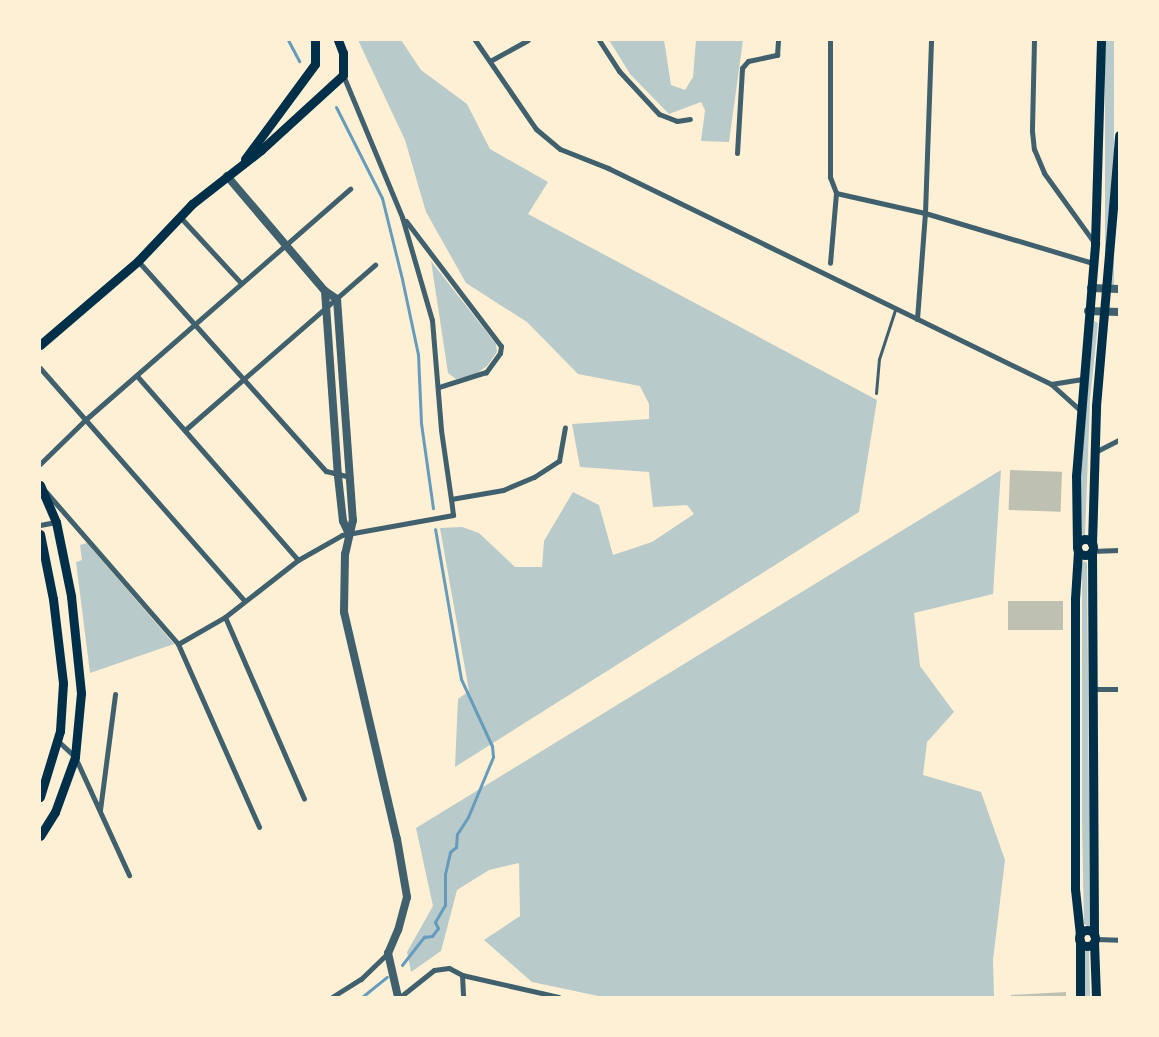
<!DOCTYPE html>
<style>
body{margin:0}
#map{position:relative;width:1159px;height:1037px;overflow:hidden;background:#fdf0d5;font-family:"Source Sans 3",sans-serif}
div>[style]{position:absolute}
.green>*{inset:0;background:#b9caca;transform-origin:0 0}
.stream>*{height:3px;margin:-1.5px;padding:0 1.5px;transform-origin:1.5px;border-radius:1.5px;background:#669bbc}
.building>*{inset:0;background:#bec0b2;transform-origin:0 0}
.service>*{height:3px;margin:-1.5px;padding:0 1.5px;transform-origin:1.5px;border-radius:1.5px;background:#3f606c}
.minor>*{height:5px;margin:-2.5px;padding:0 2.5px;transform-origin:2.5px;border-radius:2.5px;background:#3f606c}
.tertiary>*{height:8px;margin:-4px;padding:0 4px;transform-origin:4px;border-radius:4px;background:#3f606c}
.secondary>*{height:9px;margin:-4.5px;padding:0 4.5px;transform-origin:4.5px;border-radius:4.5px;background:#003049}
.secondary>.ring{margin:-4.5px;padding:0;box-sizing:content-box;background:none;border:9px solid #003049;border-radius:50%}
span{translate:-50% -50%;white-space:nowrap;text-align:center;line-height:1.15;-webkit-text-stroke:4.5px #fdf0d5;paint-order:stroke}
.frame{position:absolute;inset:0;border:41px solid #fdf0d5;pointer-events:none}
</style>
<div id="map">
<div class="green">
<i style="clip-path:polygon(358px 40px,401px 40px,421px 70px,467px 104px,490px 149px,548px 182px,528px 214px,877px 400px,859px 512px,455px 767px,458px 699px,469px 691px,440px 528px,462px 527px,479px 533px,515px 567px,542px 567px,544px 541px,573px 492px,599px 505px,613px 555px,652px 542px,694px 514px,687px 505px,653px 507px,649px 472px,580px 467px,572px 424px,649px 419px,649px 404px,640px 386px,578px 374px,527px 322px,466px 283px,426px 212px,405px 140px)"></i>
<i style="clip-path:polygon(609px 40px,664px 40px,671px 85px,685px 90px,693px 77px,696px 40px,743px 40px,729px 142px,701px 141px,705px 110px,701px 102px,669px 114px,630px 74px)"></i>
<i style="left:1105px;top:40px;width:9px;height:245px"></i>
<i style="clip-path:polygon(431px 261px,496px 344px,497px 352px,487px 366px,476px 374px,456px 379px,448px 373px)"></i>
<i style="clip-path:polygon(1092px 320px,1098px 323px,1090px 399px,1085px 537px,1082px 534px,1080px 472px)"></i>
<i style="clip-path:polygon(1001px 470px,993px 594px,914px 613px,920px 666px,954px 712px,927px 742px,923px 775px,981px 792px,1005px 860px,993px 960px,994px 997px,603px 997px,532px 982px,484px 940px,520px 916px,519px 863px,489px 870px,457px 890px,441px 951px,411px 972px,407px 952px,433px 906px,416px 828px)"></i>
<i style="clip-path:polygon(87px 543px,174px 644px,90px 673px,76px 562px,82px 560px,80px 545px)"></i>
<i style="clip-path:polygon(1084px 561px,1087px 563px,1090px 927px,1084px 924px,1082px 822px,1082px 563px)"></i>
<i style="clip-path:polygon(1085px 951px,1089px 951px,1090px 997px,1085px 997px)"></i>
</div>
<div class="stream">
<i style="left:288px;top:40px;width:24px;rotate:62deg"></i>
<i style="left:336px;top:107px;width:102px;rotate:63.2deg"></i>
<i style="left:382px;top:198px;width:83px;rotate:76.1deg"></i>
<i style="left:402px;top:279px;width:77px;rotate:78deg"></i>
<i style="left:418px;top:354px;width:69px;rotate:87.5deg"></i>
<i style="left:421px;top:423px;width:86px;rotate:82deg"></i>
<i style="left:402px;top:965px;width:36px;rotate:-52deg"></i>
<i style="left:424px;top:937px;width:8px;rotate:-7deg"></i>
<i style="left:432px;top:936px;width:10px;rotate:-53deg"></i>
<i style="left:438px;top:928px;width:7px;rotate:-117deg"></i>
<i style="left:435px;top:922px;width:20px;rotate:-60deg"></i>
<i style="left:445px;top:905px;width:31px;rotate:-90deg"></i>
<i style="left:445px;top:874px;width:23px;rotate:-77deg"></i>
<i style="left:450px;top:852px;width:8px;rotate:-40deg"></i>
<i style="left:456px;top:847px;width:13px;rotate:-86deg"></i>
<i style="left:457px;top:834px;width:20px;rotate:-57deg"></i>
<i style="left:468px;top:817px;width:65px;rotate:-67.4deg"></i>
<i style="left:493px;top:757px;width:11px;rotate:-95deg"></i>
<i style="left:492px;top:746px;width:74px;rotate:-114.8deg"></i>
<i style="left:461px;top:679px;width:152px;rotate:-99.8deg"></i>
<i style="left:362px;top:997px;width:32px;rotate:-39deg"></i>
</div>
<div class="building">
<i style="left:1010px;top:470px;width:52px;height:40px;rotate:2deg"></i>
<i style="left:1008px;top:601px;width:55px;height:29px"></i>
<i style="clip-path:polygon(1066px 992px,1066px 997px,1011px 997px,1011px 995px)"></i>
</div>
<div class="service">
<i style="left:876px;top:393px;width:34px;rotate:-85deg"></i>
<i style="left:879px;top:359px;width:52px;rotate:-71.9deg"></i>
</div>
<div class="minor">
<i style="left:475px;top:40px;width:108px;rotate:55.6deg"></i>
<i style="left:536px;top:129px;width:31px;rotate:40deg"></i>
<i style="left:560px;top:149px;width:52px;rotate:21.6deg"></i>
<i style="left:608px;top:168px;width:493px;rotate:26deg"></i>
<i style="left:1051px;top:384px;width:38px;rotate:42deg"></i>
<i style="left:599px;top:40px;width:37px;rotate:57deg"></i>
<i style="left:619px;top:71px;width:59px;rotate:47.1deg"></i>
<i style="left:659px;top:114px;width:19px;rotate:21deg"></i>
<i style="left:677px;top:121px;width:13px;rotate:-9deg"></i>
<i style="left:830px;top:40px;width:137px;rotate:90deg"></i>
<i style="left:830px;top:177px;width:17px;rotate:69deg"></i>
<i style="left:836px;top:193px;width:70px;rotate:94.9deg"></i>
<i style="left:1034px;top:40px;width:91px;rotate:91.3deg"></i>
<i style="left:1032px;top:131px;width:18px;rotate:84deg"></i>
<i style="left:1034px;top:149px;width:26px;rotate:67deg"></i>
<i style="left:1044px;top:173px;width:84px;rotate:54.2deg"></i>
<i style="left:490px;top:61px;width:43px;rotate:-28.9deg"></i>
<i style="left:343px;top:75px;width:154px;rotate:67.4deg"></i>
<i style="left:402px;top:217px;width:107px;rotate:73.8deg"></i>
<i style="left:432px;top:320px;width:110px;rotate:85.3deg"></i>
<i style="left:441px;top:430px;width:70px;rotate:81.8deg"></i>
<i style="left:737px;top:153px;width:85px;rotate:-86.6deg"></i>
<i style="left:742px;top:68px;width:9px;rotate:-49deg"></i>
<i style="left:748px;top:61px;width:30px;rotate:-12deg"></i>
<i style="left:777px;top:55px;width:15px;rotate:-86deg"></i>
<i style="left:836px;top:193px;width:91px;rotate:12.7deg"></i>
<i style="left:925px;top:213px;width:175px;rotate:16.6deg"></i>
<i style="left:181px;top:218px;width:88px;rotate:47.3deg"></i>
<i style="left:406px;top:221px;width:157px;rotate:52.8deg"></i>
<i style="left:501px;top:346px;width:7px;rotate:98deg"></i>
<i style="left:500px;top:353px;width:24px;rotate:126deg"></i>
<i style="left:486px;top:372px;width:49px;rotate:162.3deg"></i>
<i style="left:138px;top:261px;width:282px;rotate:48.2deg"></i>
<i style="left:326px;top:471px;width:25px;rotate:14deg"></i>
<i style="left:917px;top:319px;width:106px;rotate:-85.7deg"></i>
<i style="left:925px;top:213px;width:173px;rotate:-88deg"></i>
<i style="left:40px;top:368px;width:310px;rotate:48.7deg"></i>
<i style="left:137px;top:376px;width:244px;rotate:48.8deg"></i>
<i style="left:1051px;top:384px;width:30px;rotate:-9deg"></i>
<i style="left:185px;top:430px;width:252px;rotate:-41deg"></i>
<i style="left:1095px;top:452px;width:27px;rotate:-27deg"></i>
<i style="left:40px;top:464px;width:63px;rotate:-44.4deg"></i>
<i style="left:85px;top:420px;width:352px;rotate:-41.1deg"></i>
<i style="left:46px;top:492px;width:201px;rotate:49deg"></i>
<i style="left:178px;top:644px;width:200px;rotate:66.1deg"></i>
<i style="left:40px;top:525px;width:16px;rotate:-11deg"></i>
<i style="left:1092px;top:551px;width:27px;rotate:-2deg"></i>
<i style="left:225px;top:617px;width:198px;rotate:66.5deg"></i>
<i style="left:178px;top:644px;width:54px;rotate:-29.9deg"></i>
<i style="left:225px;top:617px;width:93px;rotate:-38deg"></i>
<i style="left:298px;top:560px;width:51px;rotate:-29.6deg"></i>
<i style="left:342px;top:535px;width:113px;rotate:-10.2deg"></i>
<i style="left:453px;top:515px;width:16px;rotate:-97deg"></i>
<i style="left:451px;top:499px;width:53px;rotate:-9.8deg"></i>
<i style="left:503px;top:490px;width:34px;rotate:-23deg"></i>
<i style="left:534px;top:477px;width:30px;rotate:-33deg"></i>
<i style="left:559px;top:461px;width:34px;rotate:-80deg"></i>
<i style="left:1095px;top:689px;width:24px"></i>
<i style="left:58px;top:741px;width:23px;rotate:43deg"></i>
<i style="left:75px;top:757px;width:130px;rotate:65.4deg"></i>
<i style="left:100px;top:810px;width:117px;rotate:-82.6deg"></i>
<i style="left:1095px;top:939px;width:24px;rotate:2deg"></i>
<i style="left:462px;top:975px;width:99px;rotate:12.8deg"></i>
<i style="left:332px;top:997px;width:34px;rotate:-32deg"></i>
<i style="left:361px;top:979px;width:37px;rotate:-44deg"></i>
<i style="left:400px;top:997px;width:43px;rotate:-38.5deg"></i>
<i style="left:434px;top:970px;width:15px;rotate:-8deg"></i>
<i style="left:449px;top:968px;width:15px;rotate:28deg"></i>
<i style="left:462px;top:975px;width:22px;rotate:87deg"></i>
</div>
<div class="tertiary">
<i style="left:227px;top:176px;width:151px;rotate:49.6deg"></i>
<i style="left:325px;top:291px;width:14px;rotate:34deg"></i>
<i style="left:337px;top:299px;width:222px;rotate:85.9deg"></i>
<i style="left:353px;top:520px;width:35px;rotate:103deg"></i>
<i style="left:345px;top:554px;width:58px;rotate:91deg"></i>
<i style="left:344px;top:612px;width:233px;rotate:76.9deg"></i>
<i style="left:397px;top:839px;width:59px;rotate:80.2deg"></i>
<i style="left:407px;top:897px;width:34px;rotate:105deg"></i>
<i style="left:398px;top:930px;width:25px;rotate:113deg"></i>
<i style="left:388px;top:953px;width:45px;rotate:77.2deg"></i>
<i style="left:1091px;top:288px;width:28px;rotate:2deg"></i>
<i style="left:325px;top:291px;width:185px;rotate:86deg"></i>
<i style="left:338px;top:476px;width:45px;rotate:83.7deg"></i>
<i style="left:343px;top:521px;width:14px;rotate:65deg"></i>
<i style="left:1088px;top:311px;width:31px;rotate:2deg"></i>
</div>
<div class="secondary">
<i style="left:245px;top:159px;width:118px;rotate:-53.6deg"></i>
<i style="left:315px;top:64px;width:24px;rotate:-90deg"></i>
<i style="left:40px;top:345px;width:129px;rotate:-40.6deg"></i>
<i style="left:138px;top:261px;width:79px;rotate:-46.5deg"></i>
<i style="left:192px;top:204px;width:88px;rotate:-38deg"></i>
<i style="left:261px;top:150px;width:111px;rotate:-42.4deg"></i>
<i style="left:343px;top:75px;width:22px;rotate:-90deg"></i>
<i style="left:343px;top:53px;width:14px;rotate:-111deg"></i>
<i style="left:40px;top:485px;width:40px;rotate:66.6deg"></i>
<i style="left:56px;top:522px;width:76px;rotate:78.5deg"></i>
<i style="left:71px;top:596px;width:98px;rotate:84.1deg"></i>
<i style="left:81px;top:693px;width:64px;rotate:95.4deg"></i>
<i style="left:75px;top:757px;width:59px;rotate:110deg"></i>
<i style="left:55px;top:812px;width:28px;rotate:122deg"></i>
<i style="left:40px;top:534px;width:66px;rotate:78.7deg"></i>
<i style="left:53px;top:599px;width:85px;rotate:83.2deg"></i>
<i style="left:63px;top:683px;width:48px;rotate:93.6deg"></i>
<i style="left:60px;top:731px;width:69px;rotate:106.9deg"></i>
<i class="ring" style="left:1077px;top:539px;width:7px;height:7px"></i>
<i style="left:1092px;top:544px;width:138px;rotate:-88.3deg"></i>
<i style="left:1096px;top:406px;width:272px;rotate:-85.1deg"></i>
<i style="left:1077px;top:546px;width:70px;rotate:-90.8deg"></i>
<i style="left:1076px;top:476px;width:234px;rotate:-85.3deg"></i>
<i style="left:1095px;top:243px;width:203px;rotate:-88.3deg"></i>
<i style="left:1078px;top:551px;width:48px;rotate:93.6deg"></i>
<i style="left:1075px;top:599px;width:290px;rotate:90deg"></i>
<i style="left:1075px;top:889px;width:46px;rotate:83.8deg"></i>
<i style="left:1092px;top:551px;width:384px;rotate:89.7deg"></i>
<i class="ring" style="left:1079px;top:930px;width:7px;height:7px"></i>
<i style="left:1080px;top:940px;width:57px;rotate:90deg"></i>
<i style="left:1094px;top:942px;width:55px;rotate:87.9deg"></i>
</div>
<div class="frame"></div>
</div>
